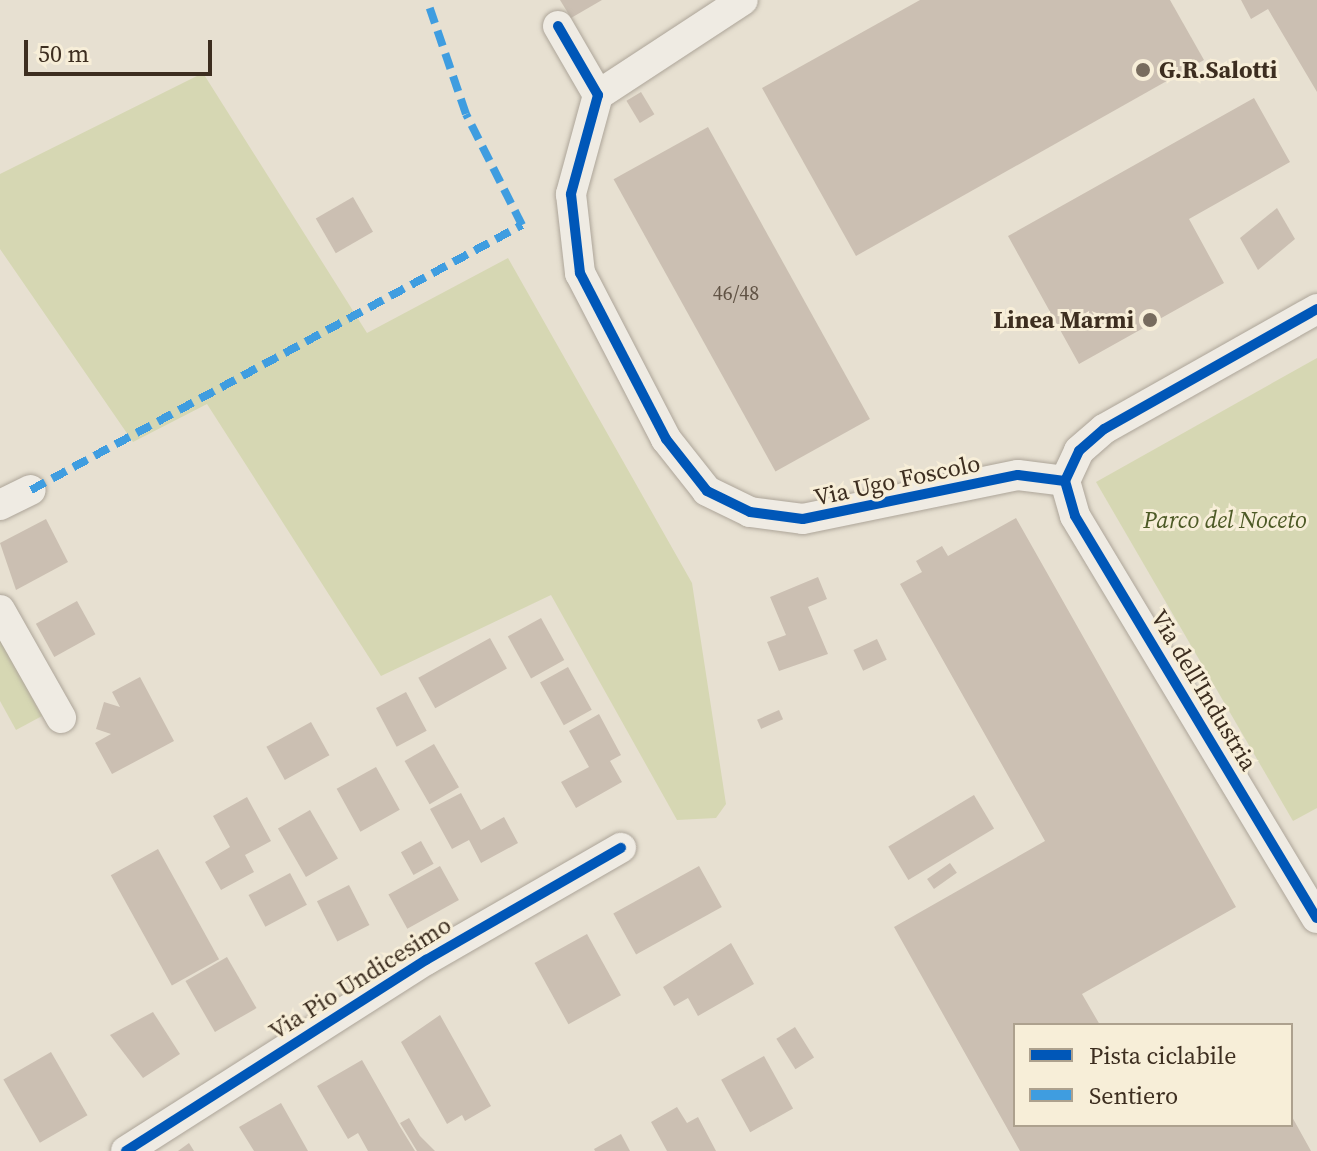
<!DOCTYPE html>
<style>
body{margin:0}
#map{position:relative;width:1317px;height:1151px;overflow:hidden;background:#e7e0d1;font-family:"Source Serif 4",serif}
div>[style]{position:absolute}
.green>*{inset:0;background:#d6d7b3}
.building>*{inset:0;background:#cbbfb2;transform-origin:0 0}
.roads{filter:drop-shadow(0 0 2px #ada599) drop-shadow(0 0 2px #ada599)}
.street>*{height:30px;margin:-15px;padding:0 15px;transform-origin:15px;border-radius:15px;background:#efebe3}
.quiet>*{height:8px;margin-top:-4px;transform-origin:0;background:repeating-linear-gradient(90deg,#3f9de0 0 16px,transparent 0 24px)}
.cycleway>*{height:10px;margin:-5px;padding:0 5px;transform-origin:5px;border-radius:5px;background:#0057b8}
.dots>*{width:22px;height:22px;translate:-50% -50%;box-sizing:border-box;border:4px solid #f7eed8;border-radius:50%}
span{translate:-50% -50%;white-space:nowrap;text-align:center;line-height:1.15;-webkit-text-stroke:6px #f7eed8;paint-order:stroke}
.number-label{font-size:20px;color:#605244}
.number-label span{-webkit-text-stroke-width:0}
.poi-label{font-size:24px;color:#3d2e20;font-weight:700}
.left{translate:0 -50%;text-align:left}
.right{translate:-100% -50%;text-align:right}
.street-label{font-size:24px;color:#3d2e20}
.park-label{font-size:24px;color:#4d5a26;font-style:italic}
.legend{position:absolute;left:1013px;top:1023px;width:280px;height:104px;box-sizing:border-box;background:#f7eed8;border:2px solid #ada18e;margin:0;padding:10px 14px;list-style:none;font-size:24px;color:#3d2e20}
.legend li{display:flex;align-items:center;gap:16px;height:40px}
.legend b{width:40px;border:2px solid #ada18e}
.scale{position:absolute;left:24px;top:40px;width:188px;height:36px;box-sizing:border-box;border:4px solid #3d2e20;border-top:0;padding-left:10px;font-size:24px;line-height:28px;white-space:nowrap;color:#3d2e20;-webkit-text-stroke:6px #f7eed8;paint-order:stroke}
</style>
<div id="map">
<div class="green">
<i style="clip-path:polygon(203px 73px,367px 333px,508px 258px,692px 583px,726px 804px,716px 818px,677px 820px,551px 595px,381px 676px,207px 404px,133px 442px,0 249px,0 174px)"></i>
<i style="clip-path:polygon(1317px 358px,1317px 808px,1293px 821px,1096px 482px)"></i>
<i style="clip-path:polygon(0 639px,42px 716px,16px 730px,0 701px)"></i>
</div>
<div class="building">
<i style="clip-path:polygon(560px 0,602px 0,571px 18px)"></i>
<i style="clip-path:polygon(920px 0,1170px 0,1204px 60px,856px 256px,762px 88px)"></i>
<i style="clip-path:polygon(1241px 0,1317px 0,1317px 92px,1268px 9px,1251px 19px)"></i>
<i style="left:641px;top:92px;width:26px;height:17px;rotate:59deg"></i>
<i style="clip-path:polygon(1254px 98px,1290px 162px,1189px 219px,1224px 283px,1079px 364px,1008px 236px)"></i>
<i style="left:708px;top:127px;width:334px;height:108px;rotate:61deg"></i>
<i style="left:353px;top:197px;width:40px;height:43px;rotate:60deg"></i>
<i style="clip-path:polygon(1277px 208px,1295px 239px,1258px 270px,1240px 238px)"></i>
<i style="clip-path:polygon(1016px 518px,1236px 907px,1082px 994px,1100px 1025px,1015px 1025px,1015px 1125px,1291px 1125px,1291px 1115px,1311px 1151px,1020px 1151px,894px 927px,1045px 841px,900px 584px,922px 572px,916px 561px,942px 546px,948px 556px)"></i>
<i style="clip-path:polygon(46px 519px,68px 562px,16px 590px,0 543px)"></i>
<i style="clip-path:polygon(818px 577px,827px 599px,808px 607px,828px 654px,779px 671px,767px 642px,786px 635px,770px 597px)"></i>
<i style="left:77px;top:601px;width:38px;height:47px;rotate:61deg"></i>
<i style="left:541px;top:618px;width:48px;height:38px;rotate:61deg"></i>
<i style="left:490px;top:638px;width:35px;height:82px;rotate:61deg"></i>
<i style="left:877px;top:639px;width:23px;height:26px;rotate:65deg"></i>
<i style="left:568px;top:667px;width:49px;height:32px;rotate:61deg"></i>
<i style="clip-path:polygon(140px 677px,174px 741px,112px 774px,95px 743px,111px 734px,96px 729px,104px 702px,120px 707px,112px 692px)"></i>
<i style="left:406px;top:692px;width:44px;height:34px;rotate:62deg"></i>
<i style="left:779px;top:710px;width:10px;height:24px;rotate:66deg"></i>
<i style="clip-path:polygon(599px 714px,621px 755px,610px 761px,622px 782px,576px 808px,561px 782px,589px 767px,569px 731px)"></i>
<i style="left:311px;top:722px;width:38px;height:51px;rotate:61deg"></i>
<i style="left:434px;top:744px;width:50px;height:34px;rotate:60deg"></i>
<i style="left:376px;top:767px;width:49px;height:45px;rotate:61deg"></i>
<i style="clip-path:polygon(461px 793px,481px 830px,504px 817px,518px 843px,481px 863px,469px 840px,452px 849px,430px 809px)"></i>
<i style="left:974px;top:795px;width:39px;height:100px;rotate:59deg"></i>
<i style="clip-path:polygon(247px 797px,271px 841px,245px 855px,254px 872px,221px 890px,205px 862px,230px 847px,213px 816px)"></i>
<i style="left:310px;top:810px;width:56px;height:37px;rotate:60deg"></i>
<i style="left:421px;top:841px;width:26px;height:23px;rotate:61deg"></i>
<i style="left:158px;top:849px;width:126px;height:54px;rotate:61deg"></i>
<i style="left:950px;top:863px;width:12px;height:28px;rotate:55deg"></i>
<i style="left:440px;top:866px;width:39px;height:59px;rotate:61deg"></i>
<i style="left:699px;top:866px;width:47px;height:98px;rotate:61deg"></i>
<i style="left:290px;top:873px;width:36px;height:47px;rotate:62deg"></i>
<i style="left:349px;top:885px;width:45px;height:36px;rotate:63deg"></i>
<i style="left:587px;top:934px;width:70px;height:60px;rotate:61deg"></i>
<i style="clip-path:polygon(731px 943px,754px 984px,698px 1016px,688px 998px,674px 1006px,663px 987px)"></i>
<i style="left:227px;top:957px;width:59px;height:48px;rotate:60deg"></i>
<i style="clip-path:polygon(153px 1012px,180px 1054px,143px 1078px,110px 1035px)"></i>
<i style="clip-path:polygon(440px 1015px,491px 1106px,465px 1121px,462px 1115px,447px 1124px,401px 1042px)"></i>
<i style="left:795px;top:1027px;width:36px;height:22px;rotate:58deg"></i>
<i style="left:51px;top:1052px;width:73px;height:55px;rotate:60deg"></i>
<i style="left:764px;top:1056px;width:60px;height:49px;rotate:61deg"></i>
<i style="clip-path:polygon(362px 1060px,399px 1125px,415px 1151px,368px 1151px,358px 1133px,348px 1139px,317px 1086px)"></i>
<i style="clip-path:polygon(281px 1103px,308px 1151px,254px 1151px,239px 1127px)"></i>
<i style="clip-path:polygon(677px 1107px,687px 1123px,698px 1117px,716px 1151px,667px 1151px,651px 1122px)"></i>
<i style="clip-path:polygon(409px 1118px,420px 1136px,435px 1151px,417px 1151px,400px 1123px)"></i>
<i style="clip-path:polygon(621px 1134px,630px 1151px,595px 1151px,594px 1149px)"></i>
<i style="clip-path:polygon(189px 1143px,194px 1151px,178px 1151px)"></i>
</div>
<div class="roads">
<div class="street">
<i style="left:558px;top:26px;width:80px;rotate:59.9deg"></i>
<i style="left:598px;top:95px;width:103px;rotate:105.3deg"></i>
<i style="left:571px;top:194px;width:80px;rotate:83.5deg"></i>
<i style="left:580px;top:273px;width:187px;rotate:62.6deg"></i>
<i style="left:666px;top:439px;width:66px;rotate:51.7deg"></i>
<i style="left:707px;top:491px;width:48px;rotate:26deg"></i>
<i style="left:750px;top:512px;width:53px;rotate:7.5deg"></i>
<i style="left:803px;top:519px;width:219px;rotate:-11.6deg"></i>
<i style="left:1018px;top:475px;width:47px;rotate:7.3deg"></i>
<i style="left:598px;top:95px;width:173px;rotate:-33.2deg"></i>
<i style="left:1317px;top:309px;width:244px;rotate:150.6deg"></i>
<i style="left:1104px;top:429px;width:33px;rotate:139deg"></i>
<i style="left:1079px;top:451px;width:33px;rotate:115deg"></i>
<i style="left:1065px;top:481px;width:36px;rotate:74deg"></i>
<i style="left:1075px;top:516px;width:469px;rotate:59deg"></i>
<i style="left:0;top:505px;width:34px;rotate:-26deg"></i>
<i style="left:0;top:610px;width:124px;rotate:60.5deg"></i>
<i style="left:126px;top:1151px;width:356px;rotate:-32.5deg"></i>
<i style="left:426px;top:960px;width:225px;rotate:-29.9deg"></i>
</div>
</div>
<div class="quiet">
<i style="left:31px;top:490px;width:558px;rotate:-28.36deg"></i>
<i style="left:522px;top:225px;width:124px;rotate:-116.8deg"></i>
<i style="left:466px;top:114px;width:120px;rotate:-108.9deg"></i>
</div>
<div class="cycleway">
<i style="left:558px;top:26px;width:80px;rotate:59.9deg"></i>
<i style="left:598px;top:95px;width:103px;rotate:105.3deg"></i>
<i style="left:571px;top:194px;width:80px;rotate:83.5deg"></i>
<i style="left:580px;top:273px;width:187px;rotate:62.6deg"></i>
<i style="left:666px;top:439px;width:66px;rotate:51.7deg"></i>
<i style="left:707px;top:491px;width:48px;rotate:26deg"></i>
<i style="left:750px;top:512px;width:53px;rotate:7.5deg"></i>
<i style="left:803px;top:519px;width:219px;rotate:-11.6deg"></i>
<i style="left:1018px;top:475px;width:47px;rotate:7.3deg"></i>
<i style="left:1317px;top:309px;width:244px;rotate:150.6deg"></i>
<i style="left:1104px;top:429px;width:33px;rotate:139deg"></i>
<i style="left:1079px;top:451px;width:33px;rotate:115deg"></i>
<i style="left:1065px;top:481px;width:36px;rotate:74deg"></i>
<i style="left:1075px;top:516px;width:469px;rotate:59deg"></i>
<i style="left:126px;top:1151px;width:356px;rotate:-32.5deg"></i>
<i style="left:426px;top:960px;width:225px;rotate:-29.9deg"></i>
</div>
<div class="dots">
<i style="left:1143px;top:70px;background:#786c5e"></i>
<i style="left:1150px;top:320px;background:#786c5e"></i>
</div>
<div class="number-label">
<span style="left:736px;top:293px">46/48</span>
</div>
<div class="poi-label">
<span class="left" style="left:1159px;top:70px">G.R.Salotti</span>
<span class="right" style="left:1134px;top:320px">Linea Marmi</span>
</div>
<div class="street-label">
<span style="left:897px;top:480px;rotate:-12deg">Via Ugo Foscolo</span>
<span style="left:1204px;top:690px;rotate:59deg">Via dell'Industria</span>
<span style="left:360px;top:978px;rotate:-32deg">Via Pio Undicesimo</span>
</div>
<div class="park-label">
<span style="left:1225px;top:520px">Parco del Noceto</span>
</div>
<ul class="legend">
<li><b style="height:10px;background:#0057b8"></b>Pista ciclabile</li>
<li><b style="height:10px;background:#3f9de0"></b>Sentiero</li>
</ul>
<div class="scale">50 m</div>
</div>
